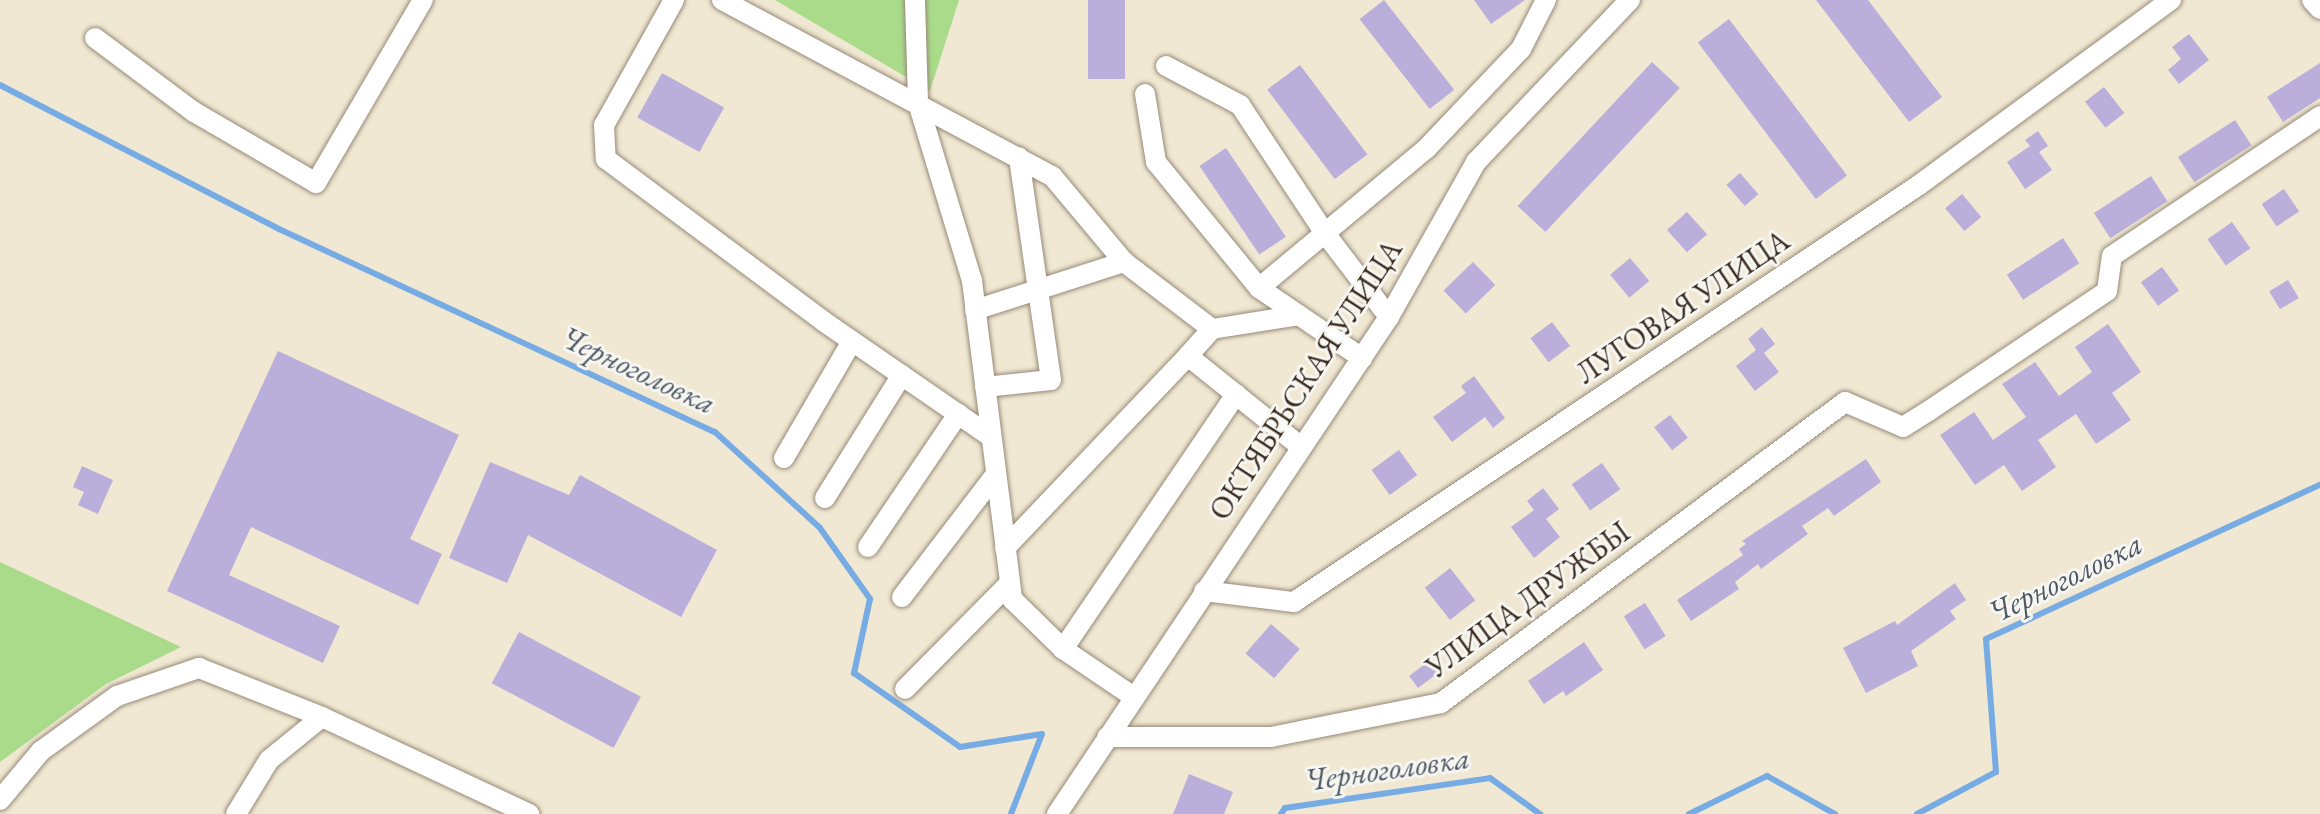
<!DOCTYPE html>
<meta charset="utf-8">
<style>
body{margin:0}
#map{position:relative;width:2320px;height:814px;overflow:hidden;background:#f0e8d2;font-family:"EB Garamond",serif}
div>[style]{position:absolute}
.green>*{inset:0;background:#a9db8a}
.stream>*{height:6px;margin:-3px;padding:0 3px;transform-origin:3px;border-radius:3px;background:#77abe4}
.building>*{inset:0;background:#baafdb;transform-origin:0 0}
.roads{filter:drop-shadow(0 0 2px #968978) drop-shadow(0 0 2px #968978)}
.minor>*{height:20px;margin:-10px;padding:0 10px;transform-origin:10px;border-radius:10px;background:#fff}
span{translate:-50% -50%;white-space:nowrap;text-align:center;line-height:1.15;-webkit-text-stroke:6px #f6f6f2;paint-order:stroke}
.street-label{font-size:30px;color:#3b2a1e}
.water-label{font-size:32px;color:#505763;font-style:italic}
</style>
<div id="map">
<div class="green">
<i style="clip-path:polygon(775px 0,959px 0,930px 91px)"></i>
<i style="clip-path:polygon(0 562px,181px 647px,106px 684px,0 762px)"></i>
</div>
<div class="stream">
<i style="left:0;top:85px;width:314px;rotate:27.3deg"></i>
<i style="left:279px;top:229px;width:481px;rotate:25deg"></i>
<i style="left:715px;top:432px;width:142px;rotate:42.4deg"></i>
<i style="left:820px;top:528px;width:87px;rotate:54.8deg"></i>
<i style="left:870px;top:599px;width:76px;rotate:102.2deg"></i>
<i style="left:854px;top:673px;width:129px;rotate:34.9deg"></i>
<i style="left:960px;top:747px;width:83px;rotate:-9deg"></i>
<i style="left:1042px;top:734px;width:86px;rotate:111.2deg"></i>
<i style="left:1281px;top:814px;width:7px;rotate:-56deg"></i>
<i style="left:1285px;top:808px;width:207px;rotate:-8.3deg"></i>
<i style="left:1490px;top:778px;width:62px;rotate:35.8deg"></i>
<i style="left:1689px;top:814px;width:87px;rotate:-26deg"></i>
<i style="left:1767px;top:776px;width:78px;rotate:29.2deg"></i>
<i style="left:1917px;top:814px;width:89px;rotate:-28deg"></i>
<i style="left:1996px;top:772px;width:133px;rotate:-94.3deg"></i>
<i style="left:1986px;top:639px;width:368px;rotate:-24.8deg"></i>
</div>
<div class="building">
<i style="left:1088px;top:0;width:37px;height:79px"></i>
<i style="left:1384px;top:0;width:114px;height:31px;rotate:52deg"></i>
<i style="clip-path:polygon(1474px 0,1525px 0,1491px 24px)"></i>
<i style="clip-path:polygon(1816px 0,1868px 0,1942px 97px,1909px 122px)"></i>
<i style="left:1729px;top:19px;width:196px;height:39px;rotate:53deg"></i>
<i style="clip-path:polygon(2189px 34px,2209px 60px,2179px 84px,2168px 70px,2181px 59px,2172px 47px)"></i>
<i style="left:1652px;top:62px;width:38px;height:197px;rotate:43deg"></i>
<i style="clip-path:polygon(2320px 63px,2320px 98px,2283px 122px,2267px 97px)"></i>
<i style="left:1300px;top:65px;width:112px;height:41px;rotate:53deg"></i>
<i style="left:662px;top:73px;width:71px;height:51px;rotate:29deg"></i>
<i style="left:2104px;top:87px;width:33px;height:24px;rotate:52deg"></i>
<i style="left:2235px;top:120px;width:30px;height:68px;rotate:57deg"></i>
<i style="clip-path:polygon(2038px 131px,2048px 146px,2039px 152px,2052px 170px,2025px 189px,2007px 162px,2030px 146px,2025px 140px)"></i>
<i style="left:1226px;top:148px;width:107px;height:32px;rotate:56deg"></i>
<i style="left:1740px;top:173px;width:28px;height:18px;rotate:49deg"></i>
<i style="left:2151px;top:176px;width:30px;height:68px;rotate:57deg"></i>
<i style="left:2284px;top:189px;width:27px;height:27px;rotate:56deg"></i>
<i style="left:1962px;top:194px;width:30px;height:22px;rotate:50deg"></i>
<i style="left:1687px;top:212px;width:30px;height:27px;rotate:48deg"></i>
<i style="left:2232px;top:222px;width:32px;height:30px;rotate:55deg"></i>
<i style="left:2063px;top:238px;width:30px;height:67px;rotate:57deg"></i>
<i style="left:1630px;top:258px;width:30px;height:26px;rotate:50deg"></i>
<i style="left:1473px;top:262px;width:32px;height:41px;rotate:46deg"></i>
<i style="left:2162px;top:267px;width:29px;height:26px;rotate:54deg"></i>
<i style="left:2288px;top:280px;width:21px;height:22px;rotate:59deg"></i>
<i style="left:1552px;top:322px;width:30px;height:27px;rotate:53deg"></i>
<i style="clip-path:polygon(2108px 324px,2141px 372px,2112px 393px,2131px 420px,2096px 444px,2076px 414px,2038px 440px,2056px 467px,2022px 491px,2004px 465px,1975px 485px,1940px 435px,1974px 412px,1993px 440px,2026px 417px,2002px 384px,2035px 362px,2059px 396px,2092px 372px,2075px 347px)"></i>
<i style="clip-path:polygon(1762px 327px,1775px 344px,1764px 353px,1779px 372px,1755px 391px,1736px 366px,1756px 350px,1748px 339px)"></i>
<i style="clip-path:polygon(278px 351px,459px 435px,410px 539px,442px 554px,418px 605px,251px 527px,229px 575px,340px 626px,323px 663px,167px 591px)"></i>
<i style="clip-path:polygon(1474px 376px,1505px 418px,1493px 428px,1485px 417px,1452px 442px,1433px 417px,1466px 393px,1461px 386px)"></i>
<i style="left:1670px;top:415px;width:29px;height:20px;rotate:52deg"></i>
<i style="left:1399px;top:450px;width:31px;height:34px;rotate:54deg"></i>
<i style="clip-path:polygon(1866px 459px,1881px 482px,1834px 516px,1828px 508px,1802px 526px,1808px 534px,1761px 569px,1758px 564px,1735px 582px,1739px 589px,1691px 621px,1677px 600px,1743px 555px,1739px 549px,1746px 544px,1742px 541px)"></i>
<i style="clip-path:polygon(490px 462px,569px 495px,580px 475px,717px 550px,681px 617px,528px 535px,507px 583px,449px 558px)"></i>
<i style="left:1602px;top:463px;width:32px;height:37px;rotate:55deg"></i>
<i style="clip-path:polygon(82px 466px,113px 480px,98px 514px,78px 505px,84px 492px,73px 487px)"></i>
<i style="clip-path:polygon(1543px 488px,1559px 509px,1546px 519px,1560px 537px,1534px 558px,1511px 527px,1534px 510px,1527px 501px)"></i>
<i style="left:1450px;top:568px;width:41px;height:32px;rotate:52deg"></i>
<i style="clip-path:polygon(1955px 583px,1966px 600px,1950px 611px,1956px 619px,1911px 651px,1918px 666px,1866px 693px,1843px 648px,1895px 621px,1897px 625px)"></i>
<i style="left:1645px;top:603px;width:39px;height:25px;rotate:58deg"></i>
<i style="left:1271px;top:624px;width:38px;height:39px;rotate:41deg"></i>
<i style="left:519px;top:632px;width:138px;height:58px;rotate:28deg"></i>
<i style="clip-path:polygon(1584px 642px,1603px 670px,1566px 696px,1563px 691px,1544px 704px,1528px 681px)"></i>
<i style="left:1429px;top:661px;width:15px;height:25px;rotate:53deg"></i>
<i style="clip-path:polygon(1189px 774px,1233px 792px,1224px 814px,1173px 814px)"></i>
</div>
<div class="roads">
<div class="minor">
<i style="left:674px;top:0;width:143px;rotate:119.2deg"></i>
<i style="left:604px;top:125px;width:34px;rotate:87deg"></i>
<i style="left:606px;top:159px;width:271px;rotate:36.7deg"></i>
<i style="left:823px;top:321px;width:204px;rotate:34.6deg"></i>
<i style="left:722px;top:0;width:375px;rotate:28.1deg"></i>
<i style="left:1053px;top:177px;width:111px;rotate:50.1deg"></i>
<i style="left:1124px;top:262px;width:111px;rotate:37.3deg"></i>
<i style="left:1212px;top:329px;width:36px;rotate:132deg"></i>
<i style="left:1188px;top:356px;width:145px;rotate:38.8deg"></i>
<i style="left:915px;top:0;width:103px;rotate:88.3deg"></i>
<i style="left:918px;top:103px;width:186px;rotate:73.1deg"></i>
<i style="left:972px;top:281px;width:321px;rotate:82.8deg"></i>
<i style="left:1012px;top:599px;width:71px;rotate:44.4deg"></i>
<i style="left:1063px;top:649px;width:86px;rotate:34.1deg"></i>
<i style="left:2312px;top:0;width:12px;rotate:48deg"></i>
<i style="left:95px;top:38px;width:124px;rotate:36.8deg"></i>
<i style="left:194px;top:112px;width:141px;rotate:30.2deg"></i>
<i style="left:316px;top:183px;width:212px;rotate:-59.7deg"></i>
<i style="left:1166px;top:66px;width:84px;rotate:27.8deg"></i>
<i style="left:1240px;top:105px;width:152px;rotate:56.5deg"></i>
<i style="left:1324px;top:232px;width:107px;rotate:52.6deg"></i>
<i style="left:1145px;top:94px;width:69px;rotate:80.8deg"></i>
<i style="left:1156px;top:162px;width:163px;rotate:50.7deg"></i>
<i style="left:1259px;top:288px;width:125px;rotate:34.2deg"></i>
<i style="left:1259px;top:288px;width:217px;rotate:-39.8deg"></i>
<i style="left:1426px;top:149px;width:138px;rotate:-46.5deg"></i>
<i style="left:1521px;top:49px;width:55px;rotate:-63deg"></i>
<i style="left:975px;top:310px;width:157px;rotate:-17.9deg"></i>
<i style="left:1212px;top:329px;width:88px;rotate:-9.1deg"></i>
<i style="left:985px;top:387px;width:66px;rotate:-6.1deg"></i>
<i style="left:1051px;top:380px;width:225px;rotate:-98.2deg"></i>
<i style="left:784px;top:458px;width:135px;rotate:-59.8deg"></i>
<i style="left:825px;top:498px;width:145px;rotate:-58deg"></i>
<i style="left:868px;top:547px;width:161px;rotate:-55.9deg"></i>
<i style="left:1005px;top:548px;width:265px;rotate:-46.4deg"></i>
<i style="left:1204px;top:591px;width:91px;rotate:7deg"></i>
<i style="left:1294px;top:602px;width:751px;rotate:-33.71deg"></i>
<i style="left:1919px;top:185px;width:313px;rotate:-36.3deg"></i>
<i style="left:902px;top:597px;width:155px;rotate:-52.6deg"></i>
<i style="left:1063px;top:649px;width:308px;rotate:-55.8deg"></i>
<i style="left:905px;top:689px;width:149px;rotate:-45.3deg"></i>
<i style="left:1107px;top:737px;width:164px"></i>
<i style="left:1271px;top:737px;width:173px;rotate:-11.3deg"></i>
<i style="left:1441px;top:703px;width:504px;rotate:-36.69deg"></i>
<i style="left:1845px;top:402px;width:63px;rotate:23.3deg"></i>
<i style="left:1903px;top:427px;width:32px;rotate:-32deg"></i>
<i style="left:1930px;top:410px;width:213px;rotate:-33.9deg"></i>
<i style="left:2107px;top:291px;width:35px;rotate:-82deg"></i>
<i style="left:2112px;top:256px;width:251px;rotate:-33.9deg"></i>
<i style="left:0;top:800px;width:64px;rotate:-50.1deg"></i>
<i style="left:41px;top:751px;width:94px;rotate:-35.9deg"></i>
<i style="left:117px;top:696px;width:87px;rotate:-18.9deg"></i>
<i style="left:199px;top:668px;width:132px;rotate:21.7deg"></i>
<i style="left:322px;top:717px;width:229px;rotate:25.1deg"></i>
<i style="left:236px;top:814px;width:63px;rotate:-58.6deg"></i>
<i style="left:269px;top:760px;width:68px;rotate:-39.1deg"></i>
<i style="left:1057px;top:814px;width:598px;rotate:-56.26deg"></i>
<i style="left:1389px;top:317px;width:178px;rotate:-60.7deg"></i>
<i style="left:1476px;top:162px;width:224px;rotate:-46.5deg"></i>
</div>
</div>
<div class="street-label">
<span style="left:1683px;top:307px;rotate:-34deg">ЛУГОВАЯ УЛИЦА</span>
<span style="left:1306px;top:380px;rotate:-57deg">ОКТЯБРЬСКАЯ УЛИЦА</span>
<span style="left:1528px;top:600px;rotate:-36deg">УЛИЦА ДРУЖБЫ</span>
</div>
<div class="water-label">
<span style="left:638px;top:370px;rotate:25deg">Черноголовка</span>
<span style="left:2065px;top:578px;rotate:-26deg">Черноголовка</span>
<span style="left:1387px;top:769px;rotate:-8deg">Черноголовка</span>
</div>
</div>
